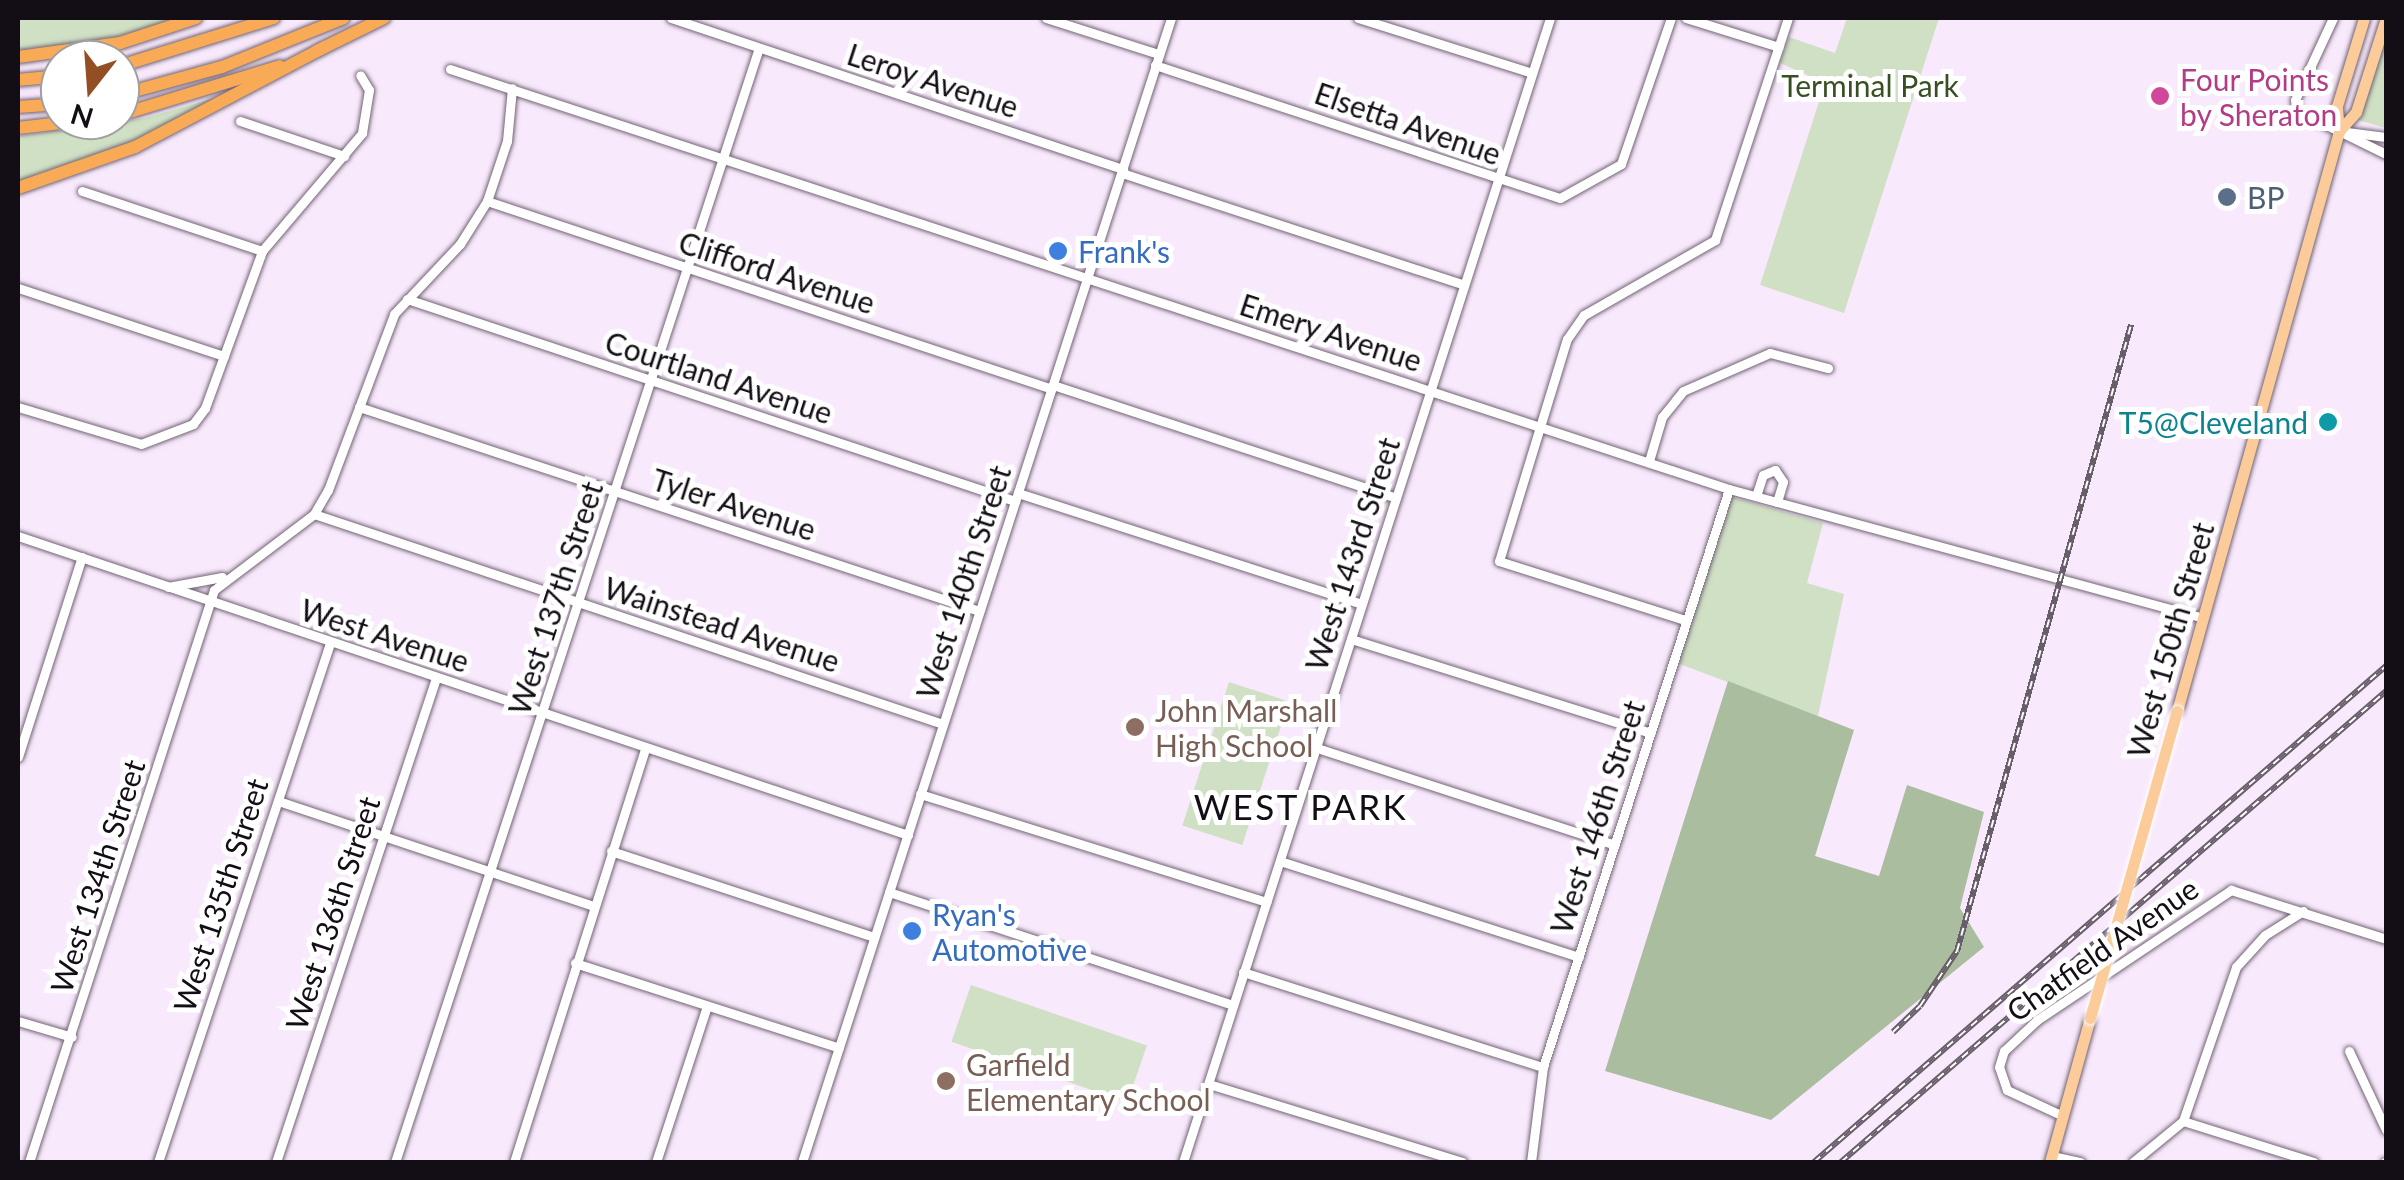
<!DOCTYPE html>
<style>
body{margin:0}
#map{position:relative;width:2404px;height:1180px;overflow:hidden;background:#f9e9fc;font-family:Lato,sans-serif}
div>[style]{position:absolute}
.green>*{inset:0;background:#cfe0c4;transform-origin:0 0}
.forest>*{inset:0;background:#abbd9f}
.roads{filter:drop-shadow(0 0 2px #716474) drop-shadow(0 0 2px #716474)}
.minor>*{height:9px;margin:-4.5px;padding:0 4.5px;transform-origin:4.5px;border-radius:4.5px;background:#fff}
.major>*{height:11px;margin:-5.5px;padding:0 5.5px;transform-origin:5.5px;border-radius:5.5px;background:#fbcc9a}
.highway>*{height:12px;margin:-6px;padding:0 6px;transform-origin:6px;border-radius:6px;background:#f8aa57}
.rail>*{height:6px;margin-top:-3px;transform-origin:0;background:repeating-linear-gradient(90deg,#fff 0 8px,#675e6a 0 16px);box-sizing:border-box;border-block:2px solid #675e6a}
.bridges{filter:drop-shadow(0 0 2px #fff) drop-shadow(0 0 2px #fff)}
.major-bridge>*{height:11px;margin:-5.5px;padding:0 5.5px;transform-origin:5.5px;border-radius:5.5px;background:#fbcc9a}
.dots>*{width:28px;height:28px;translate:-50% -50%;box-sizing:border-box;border:5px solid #fff;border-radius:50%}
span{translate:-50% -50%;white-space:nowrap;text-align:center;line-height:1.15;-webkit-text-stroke:10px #fff;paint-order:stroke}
.hotel-label{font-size:30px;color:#b23c85}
.left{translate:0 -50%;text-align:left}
.street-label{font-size:30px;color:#130e15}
.park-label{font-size:30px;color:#374f23}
.service-label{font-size:30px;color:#4e5e75}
.shop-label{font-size:30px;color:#366cbe}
.culture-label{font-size:30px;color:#0d838f}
.right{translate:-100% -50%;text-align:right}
.education-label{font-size:30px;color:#785e54}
.quarter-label{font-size:35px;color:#130e15;letter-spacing:2.5px}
.frame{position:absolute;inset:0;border:20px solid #130e15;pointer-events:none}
.north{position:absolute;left:40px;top:40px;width:100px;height:100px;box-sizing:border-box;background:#fff;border:2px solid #a19fa1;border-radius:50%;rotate:197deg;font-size:28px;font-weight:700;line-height:40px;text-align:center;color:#130e15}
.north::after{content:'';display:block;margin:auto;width:35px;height:45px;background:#944e25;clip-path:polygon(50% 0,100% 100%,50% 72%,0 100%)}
</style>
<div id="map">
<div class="green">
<i style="clip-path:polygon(18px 18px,184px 18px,128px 36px,18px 52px)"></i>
<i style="clip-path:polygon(1847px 18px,1939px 18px,1844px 313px,1760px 285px,1825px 83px,1780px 63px,1789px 37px,1835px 53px)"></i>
<i style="clip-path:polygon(2386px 25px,2386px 128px,2358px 120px)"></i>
<i style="clip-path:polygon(232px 93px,107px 155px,18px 184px,18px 136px,145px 118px)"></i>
<i style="clip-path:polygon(1732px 497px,1823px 523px,1807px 583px,1844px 594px,1818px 716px,1677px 663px)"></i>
<i style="left:1229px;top:682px;width:63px;height:151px;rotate:18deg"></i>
<i style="left:971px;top:985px;width:186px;height:60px;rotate:19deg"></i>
</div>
<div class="forest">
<i style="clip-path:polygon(1728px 681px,1854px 730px,1815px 856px,1879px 876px,1907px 785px,1984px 812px,1960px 908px,1984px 947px,1771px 1120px,1605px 1071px)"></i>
</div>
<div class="roads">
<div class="minor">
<i style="left:671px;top:18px;width:477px;rotate:18.5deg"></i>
<i style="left:1046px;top:18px;width:118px;rotate:17.8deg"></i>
<i style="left:1358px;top:18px;width:182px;rotate:17.5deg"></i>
<i style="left:1686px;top:18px;width:97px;rotate:17.3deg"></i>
<i style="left:2333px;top:18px;width:90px;rotate:114.9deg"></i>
<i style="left:2295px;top:100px;width:11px;rotate:80deg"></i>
<i style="left:2297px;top:111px;width:47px;rotate:25.5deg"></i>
<i style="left:2339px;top:131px;width:47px;rotate:7.3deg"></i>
<i style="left:1155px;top:65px;width:426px;rotate:18.2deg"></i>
<i style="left:1560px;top:198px;width:70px;rotate:-29.1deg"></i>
<i style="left:1621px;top:164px;width:154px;rotate:-71.1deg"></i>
<i style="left:450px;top:69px;width:1346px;rotate:18.18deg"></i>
<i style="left:1729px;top:489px;width:491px;rotate:15.2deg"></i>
<i style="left:240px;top:121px;width:110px;rotate:18.6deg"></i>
<i style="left:2339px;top:131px;width:52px;rotate:26.1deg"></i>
<i style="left:1122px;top:173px;width:360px;rotate:18.1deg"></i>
<i style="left:82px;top:191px;width:190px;rotate:18.4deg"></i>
<i style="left:487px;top:201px;width:595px;rotate:18.4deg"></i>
<i style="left:18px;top:288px;width:217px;rotate:18.3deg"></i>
<i style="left:407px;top:299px;width:641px;rotate:18.38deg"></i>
<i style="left:1053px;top:385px;width:361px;rotate:18.2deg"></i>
<i style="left:18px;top:407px;width:128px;rotate:16.7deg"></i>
<i style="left:141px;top:444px;width:56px;rotate:-21deg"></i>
<i style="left:193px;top:424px;width:20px;rotate:-53deg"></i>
<i style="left:205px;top:408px;width:167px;rotate:-70deg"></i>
<i style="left:262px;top:251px;width:155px;rotate:-49.7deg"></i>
<i style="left:362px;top:133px;width:44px;rotate:-80.8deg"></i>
<i style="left:369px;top:90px;width:17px;rotate:-121deg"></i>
<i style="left:359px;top:407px;width:653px;rotate:18.21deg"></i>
<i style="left:1649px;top:461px;width:46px;rotate:-73.5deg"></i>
<i style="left:1662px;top:417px;width:33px;rotate:-51deg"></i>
<i style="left:1683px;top:391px;width:95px;rotate:-23.6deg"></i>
<i style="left:1770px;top:353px;width:60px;rotate:14.5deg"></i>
<i style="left:1018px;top:493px;width:361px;rotate:17.9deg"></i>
<i style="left:1756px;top:496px;width:22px;rotate:-72deg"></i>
<i style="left:1763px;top:475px;width:13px;rotate:-23deg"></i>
<i style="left:1775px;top:470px;width:14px;rotate:56deg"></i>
<i style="left:1783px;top:482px;width:21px;rotate:107deg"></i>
<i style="left:314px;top:514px;width:663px;rotate:18.46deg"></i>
<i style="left:18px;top:536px;width:939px;rotate:18.57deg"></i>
<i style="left:168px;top:587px;width:55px;rotate:-10.5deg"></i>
<i style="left:1685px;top:620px;width:195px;rotate:-162.4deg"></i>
<i style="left:1499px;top:561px;width:232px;rotate:-73deg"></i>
<i style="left:1567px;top:339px;width:29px;rotate:-55deg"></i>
<i style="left:1584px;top:315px;width:151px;rotate:-29.8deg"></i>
<i style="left:1715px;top:240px;width:234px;rotate:-71.8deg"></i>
<i style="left:1351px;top:639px;width:314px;rotate:17.4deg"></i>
<i style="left:1317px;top:748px;width:313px;rotate:18deg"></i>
<i style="left:18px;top:757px;width:210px;rotate:-72.3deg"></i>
<i style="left:920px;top:794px;width:363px;rotate:17.3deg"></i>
<i style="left:278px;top:801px;width:332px;rotate:18.4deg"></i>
<i style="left:611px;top:851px;width:277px;rotate:18.1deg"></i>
<i style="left:1280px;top:861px;width:314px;rotate:17.8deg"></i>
<i style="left:889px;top:892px;width:362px;rotate:18.2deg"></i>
<i style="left:575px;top:963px;width:277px;rotate:17.8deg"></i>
<i style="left:1243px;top:972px;width:315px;rotate:17.6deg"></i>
<i style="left:18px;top:1021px;width:56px;rotate:16.5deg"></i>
<i style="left:2349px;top:1051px;width:87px;rotate:64.9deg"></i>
<i style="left:1209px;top:1084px;width:265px;rotate:17.1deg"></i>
<i style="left:2063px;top:1116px;width:62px;rotate:-155.1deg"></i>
<i style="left:2007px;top:1090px;width:24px;rotate:-109deg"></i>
<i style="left:1999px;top:1067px;width:17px;rotate:-73deg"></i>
<i style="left:2004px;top:1051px;width:45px;rotate:-43.2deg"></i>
<i style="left:2037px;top:1020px;width:234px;rotate:-33.8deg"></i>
<i style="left:2231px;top:890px;width:163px;rotate:17.5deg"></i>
<i style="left:2183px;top:1121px;width:137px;rotate:17.4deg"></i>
<i style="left:2052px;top:1156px;width:29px;rotate:12deg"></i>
<i style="left:29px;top:1162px;width:601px;rotate:-72.08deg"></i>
<i style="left:214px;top:590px;width:126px;rotate:-37.2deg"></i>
<i style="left:314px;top:514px;width:28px;rotate:-60deg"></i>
<i style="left:328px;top:490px;width:188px;rotate:-69.4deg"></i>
<i style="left:394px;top:314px;width:96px;rotate:-46.7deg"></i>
<i style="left:460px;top:244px;width:51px;rotate:-57.9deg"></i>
<i style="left:487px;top:201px;width:63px;rotate:-71.6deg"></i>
<i style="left:507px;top:141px;width:53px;rotate:-84.6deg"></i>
<i style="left:158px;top:1162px;width:547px;rotate:-71.66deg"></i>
<i style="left:276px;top:1162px;width:510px;rotate:-71.71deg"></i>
<i style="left:395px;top:1162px;width:1172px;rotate:-71.91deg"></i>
<i style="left:514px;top:1162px;width:434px;rotate:-72.4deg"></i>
<i style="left:656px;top:1162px;width:164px;rotate:-71.9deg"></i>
<i style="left:802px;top:1162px;width:1202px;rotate:-72.12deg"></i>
<i style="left:1183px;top:1162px;width:1201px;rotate:-72.21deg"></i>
<i style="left:1531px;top:1162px;width:96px;rotate:-82.8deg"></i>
<i style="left:1543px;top:1067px;width:607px;rotate:-72.16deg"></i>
<i style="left:2133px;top:1162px;width:65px;rotate:-39.4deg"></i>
<i style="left:2183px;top:1121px;width:163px;rotate:-71deg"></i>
<i style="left:2236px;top:967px;width:43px;rotate:-47.8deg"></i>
<i style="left:2265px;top:935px;width:45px;rotate:-32.3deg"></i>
<i style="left:2385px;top:1162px;width:1px"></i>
</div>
<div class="major">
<i style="left:2339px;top:131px;width:25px;rotate:-48deg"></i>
<i style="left:2356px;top:112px;width:99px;rotate:-72.3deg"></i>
<i style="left:2177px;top:711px;width:602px;rotate:-74.39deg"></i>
<i style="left:2339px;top:131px;width:25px;rotate:-95deg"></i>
<i style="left:2337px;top:106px;width:92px;rotate:-72.9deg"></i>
<i style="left:2050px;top:1162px;width:149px;rotate:-74.5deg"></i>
</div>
<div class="highway">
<i style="left:317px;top:51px;width:75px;rotate:-26.2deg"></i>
<i style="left:18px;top:57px;width:103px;rotate:-7.8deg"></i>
<i style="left:120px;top:43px;width:80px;rotate:-18.2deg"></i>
<i style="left:120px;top:66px;width:161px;rotate:-17.3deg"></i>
<i style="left:18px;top:80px;width:42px;rotate:-5.4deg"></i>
<i style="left:120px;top:95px;width:106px;rotate:-15.4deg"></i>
<i style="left:222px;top:67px;width:131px;rotate:-21.9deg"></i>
<i style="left:18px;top:107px;width:42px;rotate:-4.1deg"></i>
<i style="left:120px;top:115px;width:167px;rotate:-17deg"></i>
<i style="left:18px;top:128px;width:69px;rotate:-6.6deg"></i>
<i style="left:18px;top:188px;width:124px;rotate:-19.3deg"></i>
<i style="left:135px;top:147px;width:215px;rotate:-27.8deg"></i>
</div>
</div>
<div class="rail">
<i style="left:1893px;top:1032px;width:37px;rotate:-44deg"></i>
<i style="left:1920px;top:1006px;width:66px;rotate:-56.1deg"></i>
<i style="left:1957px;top:951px;width:650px;rotate:-74.47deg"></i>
<i style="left:1814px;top:1162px;width:757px;rotate:-40.93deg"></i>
<i style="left:1841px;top:1162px;width:720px;rotate:-40.83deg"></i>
</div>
<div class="bridges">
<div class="major-bridge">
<i style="left:2090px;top:1018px;width:319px;rotate:-74.2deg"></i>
</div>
</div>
<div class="dots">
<i style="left:2160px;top:96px;background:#d1479c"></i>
<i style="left:2227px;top:197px;background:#5c6f8a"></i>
<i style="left:1058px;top:251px;background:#3f7fe0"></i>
<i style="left:2328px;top:422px;background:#0f9aa8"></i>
<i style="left:1135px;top:727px;background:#8d6e63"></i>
<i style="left:912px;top:931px;background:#3f7fe0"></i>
<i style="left:946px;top:1081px;background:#8d6e63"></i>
</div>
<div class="hotel-label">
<span class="left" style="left:2180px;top:96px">Four Points<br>by Sheraton</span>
</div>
<div class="street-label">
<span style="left:933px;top:80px;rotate:18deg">Leroy Avenue</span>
<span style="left:1408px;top:123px;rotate:19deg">Elsetta Avenue</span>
<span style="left:777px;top:272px;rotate:18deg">Clifford Avenue</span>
<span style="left:1331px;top:332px;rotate:18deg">Emery Avenue</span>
<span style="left:719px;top:377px;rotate:18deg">Courtland Avenue</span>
<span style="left:734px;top:504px;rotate:18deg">Tyler Avenue</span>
<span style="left:1352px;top:554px;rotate:-72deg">West 143rd Street</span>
<span style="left:963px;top:582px;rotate:-72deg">West 140th Street</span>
<span style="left:555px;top:598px;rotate:-72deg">West 137th Street</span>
<span style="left:722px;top:624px;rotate:18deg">Wainstead Avenue</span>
<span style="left:385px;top:635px;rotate:18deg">West Avenue</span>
<span style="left:2170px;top:640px;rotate:-74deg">West 150th Street</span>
<span style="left:1597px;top:817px;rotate:-72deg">West 146th Street</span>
<span style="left:97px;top:876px;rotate:-72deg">West 134th Street</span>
<span style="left:220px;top:895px;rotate:-72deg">West 135th Street</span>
<span style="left:332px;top:913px;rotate:-72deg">West 136th Street</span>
<span style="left:2102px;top:949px;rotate:-35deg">Chatfield Avenue</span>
</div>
<div class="park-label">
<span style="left:1870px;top:85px">Terminal Park</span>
</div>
<div class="service-label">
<span class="left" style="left:2247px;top:197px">BP</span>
</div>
<div class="shop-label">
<span class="left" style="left:1078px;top:251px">Frank's</span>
<span class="left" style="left:932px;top:931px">Ryan's<br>Automotive</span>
</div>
<div class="culture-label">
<span class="right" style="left:2308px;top:422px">T5@Cleveland</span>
</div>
<div class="education-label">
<span class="left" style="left:1155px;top:727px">John Marshall<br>High School</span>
<span class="left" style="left:966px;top:1081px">Garfield<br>Elementary School</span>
</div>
<div class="quarter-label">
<span style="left:1301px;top:806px">WEST PARK</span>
</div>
<div class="frame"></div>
<div class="north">N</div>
</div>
